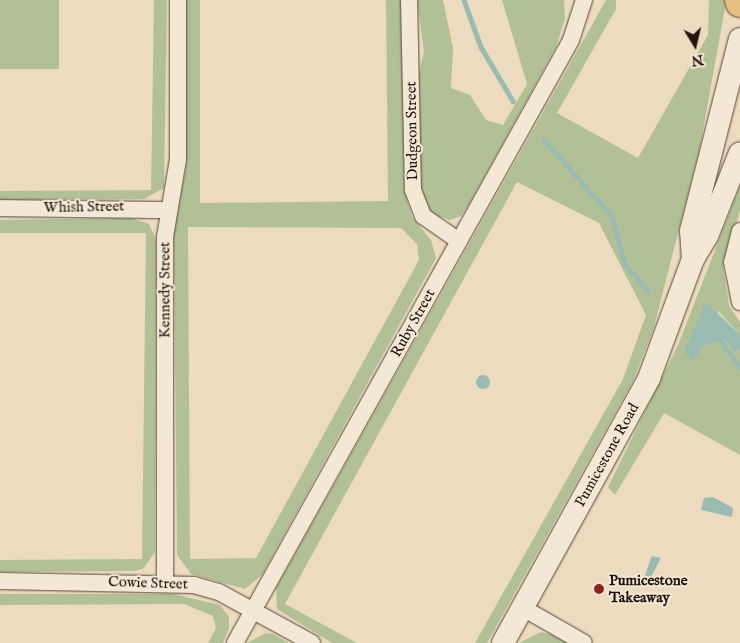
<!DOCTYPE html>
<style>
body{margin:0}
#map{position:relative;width:740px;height:643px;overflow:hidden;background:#ecdbbe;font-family:"IM FELL English",serif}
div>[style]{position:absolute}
.green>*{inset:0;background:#b2c195;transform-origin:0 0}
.water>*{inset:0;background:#99bbb2}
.round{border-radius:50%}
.stream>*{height:4.5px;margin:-2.25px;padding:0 2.25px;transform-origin:2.25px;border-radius:2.25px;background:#99bbb2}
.roads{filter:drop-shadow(0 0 1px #554639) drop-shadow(0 0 1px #554639)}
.minor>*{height:16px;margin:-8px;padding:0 8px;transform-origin:8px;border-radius:8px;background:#f3e8d5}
.secondary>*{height:22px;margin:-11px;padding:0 11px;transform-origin:11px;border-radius:11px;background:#f3e8d5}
.trunk>*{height:28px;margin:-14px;padding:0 14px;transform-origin:14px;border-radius:14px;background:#e6be7f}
.dots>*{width:14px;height:14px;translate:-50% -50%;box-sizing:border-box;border:2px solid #f3e8d5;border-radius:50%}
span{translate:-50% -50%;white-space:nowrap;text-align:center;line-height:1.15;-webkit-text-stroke:4px #f3e8d5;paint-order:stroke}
.street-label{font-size:15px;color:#23140d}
.poi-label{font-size:15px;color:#23140d;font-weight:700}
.left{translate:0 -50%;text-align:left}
.north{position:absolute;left:670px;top:20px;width:50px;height:50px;-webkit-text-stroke:4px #f3e8d5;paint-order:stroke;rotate:171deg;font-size:14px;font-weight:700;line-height:20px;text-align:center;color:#23140d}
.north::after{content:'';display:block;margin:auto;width:18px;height:22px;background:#23140d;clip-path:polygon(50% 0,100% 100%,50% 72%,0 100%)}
</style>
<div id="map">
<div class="green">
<i style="left:0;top:0;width:59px;height:69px"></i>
<i style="clip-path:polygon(154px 0,167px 0,164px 188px,144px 199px,0 200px,0 191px,151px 190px)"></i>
<i style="clip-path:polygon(evenodd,186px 0,200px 0,200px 203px,388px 201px,386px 0,403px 0,404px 189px,412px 217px,431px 240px,436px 258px,262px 575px,245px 589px,191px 574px,177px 555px,174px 232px,186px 166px,186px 0,188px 227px,401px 228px,417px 244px,419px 260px,256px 558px,190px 559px,188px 227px)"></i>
<i style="clip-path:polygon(417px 0,443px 0,453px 48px,451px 88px,470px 95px,486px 120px,503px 125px,527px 84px,502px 0,564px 0,565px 18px,556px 47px,471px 201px,461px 216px,450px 220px,432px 214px,421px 191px,419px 74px,424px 51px)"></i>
<i style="clip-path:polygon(606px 0,616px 0,616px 9px,557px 113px,638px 158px,708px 35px,709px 0,724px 0,725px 8px,700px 147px,654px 327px,633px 381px,487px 643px,475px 643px,623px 379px,646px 315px,599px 223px,517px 182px,285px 604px,357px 643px,332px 643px,277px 609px,276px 588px)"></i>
<i style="clip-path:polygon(740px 186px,740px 211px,723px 266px,729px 306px,740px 322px,740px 335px,718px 311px,702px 347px,725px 340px,735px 352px,740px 349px,740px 455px,664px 413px,615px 495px,608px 487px,678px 345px)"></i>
<i style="clip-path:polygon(131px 218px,149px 224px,156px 239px,155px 552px,143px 569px,134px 571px,0 572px,0 560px,142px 559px,146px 233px,0 233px,0 220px)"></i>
<i style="clip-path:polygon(0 594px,173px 594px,220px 605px,229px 617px,229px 628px,223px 643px,208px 643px,216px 628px,213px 616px,184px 604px,0 605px)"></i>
<i style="clip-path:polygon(541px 632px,550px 634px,568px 643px,519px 643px)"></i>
<i style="clip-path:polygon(266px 633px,273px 634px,289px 643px,247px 643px)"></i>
</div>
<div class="water">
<i style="clip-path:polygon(706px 302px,740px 335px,740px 349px,735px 352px,725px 340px,702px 347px,693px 362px,684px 351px)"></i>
<i class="round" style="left:476px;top:375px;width:14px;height:14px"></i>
<i style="clip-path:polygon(713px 497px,733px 508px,732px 517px,701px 510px,704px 498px)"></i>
<i style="clip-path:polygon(652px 556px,661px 558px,649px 581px,644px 578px)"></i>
</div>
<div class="stream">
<i style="left:464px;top:0;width:50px;rotate:70.1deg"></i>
<i style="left:481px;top:47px;width:63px;rotate:59.3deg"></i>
<i style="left:543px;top:139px;width:103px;rotate:48.1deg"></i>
<i style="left:612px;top:216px;width:50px;rotate:74.8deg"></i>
<i style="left:625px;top:264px;width:35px;rotate:49deg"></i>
<i style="left:718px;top:338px;width:36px;rotate:53deg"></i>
</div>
<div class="roads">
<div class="minor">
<i style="left:409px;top:0;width:190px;rotate:88.8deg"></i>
<i style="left:413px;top:190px;width:28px;rotate:69deg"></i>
<i style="left:423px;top:216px;width:44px;rotate:34.8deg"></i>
<i style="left:0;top:208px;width:169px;rotate:0.7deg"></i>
<i style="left:740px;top:231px;width:32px;rotate:104deg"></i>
<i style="left:732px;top:262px;width:41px;rotate:78.7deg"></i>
<i style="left:0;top:581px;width:194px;rotate:1.2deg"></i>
<i style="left:194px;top:585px;width:26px;rotate:16deg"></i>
<i style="left:219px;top:592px;width:106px;rotate:28.7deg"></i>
<i style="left:165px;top:582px;width:345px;rotate:-90deg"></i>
<i style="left:165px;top:237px;width:79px;rotate:-80.5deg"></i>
<i style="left:178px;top:159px;width:159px;rotate:-90deg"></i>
<i style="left:523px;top:608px;width:70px;rotate:29.8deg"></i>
<i style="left:235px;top:643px;width:690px;rotate:-60.87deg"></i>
<i style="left:571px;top:40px;width:42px;rotate:-72deg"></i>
</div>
<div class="secondary">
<i style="left:693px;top:259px;width:28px;rotate:-94deg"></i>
<i style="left:691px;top:231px;width:198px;rotate:-75.7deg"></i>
<i style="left:503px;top:643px;width:303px;rotate:-61.1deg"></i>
<i style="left:649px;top:378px;width:127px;rotate:-69.7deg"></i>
<i style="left:693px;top:259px;width:27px;rotate:-59deg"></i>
<i style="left:707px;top:236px;width:89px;rotate:-68.3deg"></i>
</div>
<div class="trunk">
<i style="left:739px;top:0;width:3px;rotate:72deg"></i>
</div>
</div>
<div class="dots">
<i style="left:599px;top:589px;background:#8f2418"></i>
</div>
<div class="street-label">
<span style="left:412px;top:131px;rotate:-91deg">Dudgeon Street</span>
<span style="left:84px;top:207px;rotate:-1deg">Whish Street</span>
<span style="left:165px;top:290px;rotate:-90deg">Kennedy Street</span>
<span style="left:413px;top:323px;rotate:-61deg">Ruby Street</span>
<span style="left:607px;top:455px;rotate:-61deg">Pumicestone Road</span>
<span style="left:148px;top:583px;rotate:2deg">Cowie Street</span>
</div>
<div class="poi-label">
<span class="left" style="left:609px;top:589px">Pumicestone<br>Takeaway</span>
</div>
<div class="north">N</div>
</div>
